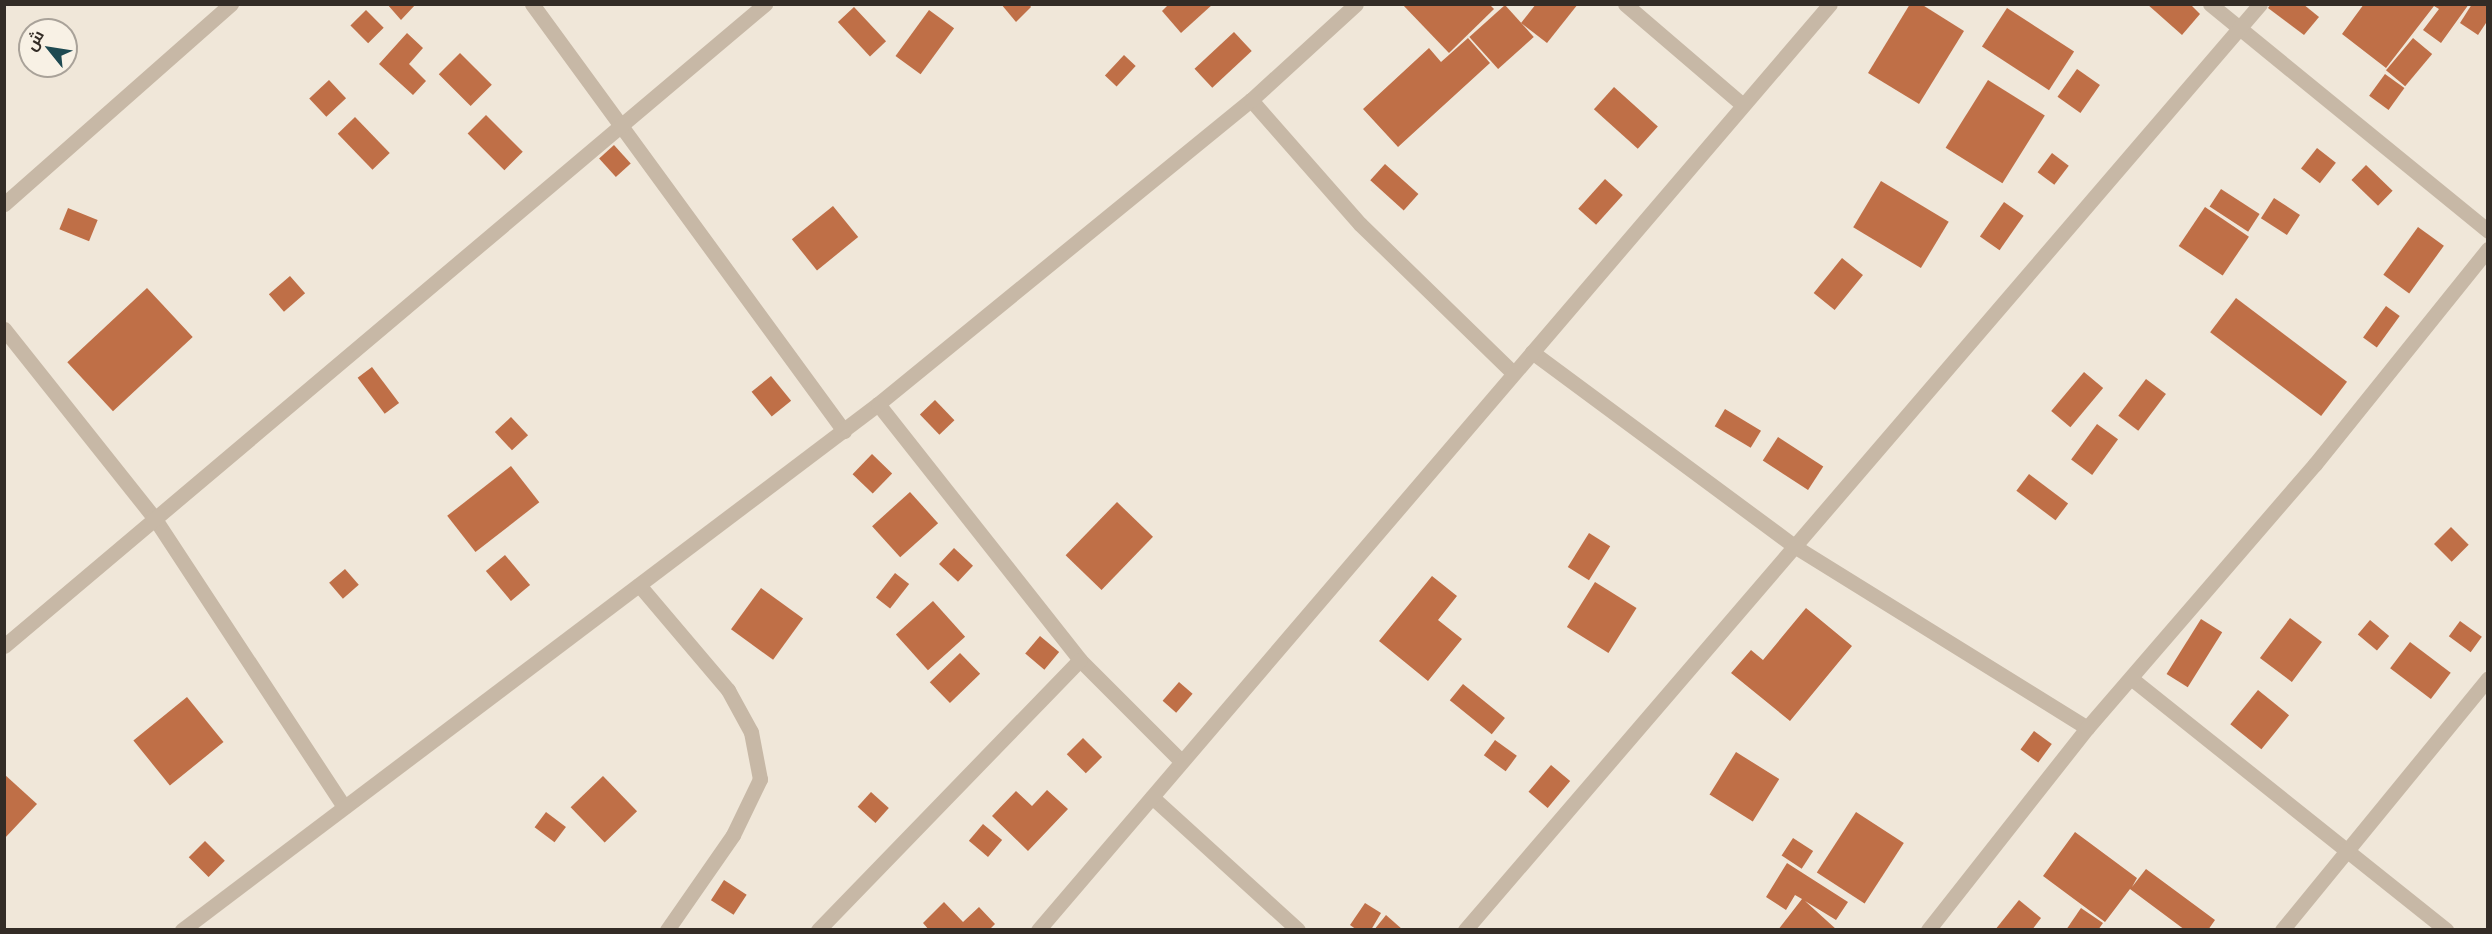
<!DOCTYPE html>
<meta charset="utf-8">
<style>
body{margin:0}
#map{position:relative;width:2492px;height:934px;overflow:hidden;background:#f0e7d9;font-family:"PT Sans",Cairo,sans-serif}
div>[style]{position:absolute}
.building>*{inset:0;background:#bf6f47;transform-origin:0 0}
.street>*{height:15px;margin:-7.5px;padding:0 7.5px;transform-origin:7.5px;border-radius:7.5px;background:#c7b8a6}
span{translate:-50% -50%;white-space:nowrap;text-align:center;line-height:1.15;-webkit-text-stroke:4.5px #f8f1e5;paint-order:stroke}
.frame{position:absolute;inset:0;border:6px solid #332c26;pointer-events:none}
.north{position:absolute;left:18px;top:18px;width:60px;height:60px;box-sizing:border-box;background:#f8f1e5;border:2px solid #a9a299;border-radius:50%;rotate:300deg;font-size:16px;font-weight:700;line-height:24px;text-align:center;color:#332c26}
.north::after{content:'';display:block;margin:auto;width:21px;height:27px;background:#1e4a52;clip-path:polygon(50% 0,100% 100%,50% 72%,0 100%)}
</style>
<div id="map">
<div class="building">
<i style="clip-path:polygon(387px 4px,416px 4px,401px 20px)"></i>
<i style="clip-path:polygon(1001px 4px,1029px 4px,1031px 7px,1016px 22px)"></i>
<i style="clip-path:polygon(1169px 4px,1213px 4px,1181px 33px,1162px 11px)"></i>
<i style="clip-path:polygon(1402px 4px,1489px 4px,1494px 9px,1449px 53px)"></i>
<i style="clip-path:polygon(1536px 4px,1578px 4px,1547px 43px,1521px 23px)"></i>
<i style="clip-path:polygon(1910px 4px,1921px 4px,1964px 31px,1919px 104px,1868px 73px)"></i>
<i style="clip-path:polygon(2147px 4px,2190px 4px,2200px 14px,2182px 35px)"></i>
<i style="clip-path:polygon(2271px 4px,2303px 4px,2319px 17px,2304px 35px,2268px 8px)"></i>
<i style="clip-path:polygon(2364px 4px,2469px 4px,2441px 43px,2423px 30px,2439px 9px,2434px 6px,2386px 68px,2342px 34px)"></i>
<i style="clip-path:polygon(2472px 4px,2488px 4px,2488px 20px,2478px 35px,2460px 23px)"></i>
<i style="left:1505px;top:5px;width:43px;height:48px;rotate:48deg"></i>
<i style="left:854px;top:7px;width:47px;height:22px;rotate:47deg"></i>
<i style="left:2007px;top:8px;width:80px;height:46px;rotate:33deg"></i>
<i style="left:366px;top:10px;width:25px;height:22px;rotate:45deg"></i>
<i style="left:929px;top:10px;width:31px;height:57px;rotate:36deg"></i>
<i style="left:1234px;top:32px;width:26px;height:54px;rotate:47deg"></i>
<i style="clip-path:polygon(407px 33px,423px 48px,409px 64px,426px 81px,413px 95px,379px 64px)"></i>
<i style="clip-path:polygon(1468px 38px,1490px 63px,1398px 147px,1363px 109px,1429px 48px,1441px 62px)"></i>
<i style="left:2413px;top:38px;width:25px;height:42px;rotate:40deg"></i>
<i style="left:460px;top:53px;width:45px;height:30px;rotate:45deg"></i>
<i style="left:1124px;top:55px;width:16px;height:28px;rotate:43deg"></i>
<i style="left:2077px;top:69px;width:28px;height:34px;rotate:35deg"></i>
<i style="left:2385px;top:74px;width:24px;height:27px;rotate:36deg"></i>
<i style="left:329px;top:80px;width:25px;height:27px;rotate:47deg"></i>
<i style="left:1988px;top:80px;width:67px;height:80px;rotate:32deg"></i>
<i style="left:1614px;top:87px;width:59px;height:30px;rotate:42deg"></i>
<i style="left:486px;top:115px;width:52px;height:26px;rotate:45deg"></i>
<i style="left:355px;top:117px;width:50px;height:24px;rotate:46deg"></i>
<i style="left:614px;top:145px;width:25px;height:20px;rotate:48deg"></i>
<i style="left:2317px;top:148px;width:24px;height:26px;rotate:38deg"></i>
<i style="left:2052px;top:153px;width:21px;height:24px;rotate:37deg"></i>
<i style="left:1385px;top:164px;width:45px;height:22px;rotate:42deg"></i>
<i style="left:2366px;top:165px;width:37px;height:21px;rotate:44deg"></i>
<i style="left:1605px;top:179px;width:24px;height:40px;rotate:42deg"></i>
<i style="left:1881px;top:181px;width:79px;height:54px;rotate:31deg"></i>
<i style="left:2221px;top:189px;width:46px;height:21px;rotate:33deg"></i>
<i style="left:2274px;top:198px;width:31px;height:24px;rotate:33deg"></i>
<i style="left:2004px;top:202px;width:24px;height:42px;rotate:35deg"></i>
<i style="left:833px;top:206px;width:40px;height:53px;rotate:51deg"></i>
<i style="left:2205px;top:207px;width:53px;height:47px;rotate:34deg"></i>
<i style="left:68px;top:208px;width:32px;height:23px;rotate:22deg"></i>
<i style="left:2418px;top:227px;width:32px;height:59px;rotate:36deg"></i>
<i style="left:1842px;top:258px;width:27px;height:45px;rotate:39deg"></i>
<i style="left:290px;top:276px;width:23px;height:28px;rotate:49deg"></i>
<i style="left:147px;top:288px;width:67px;height:109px;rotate:47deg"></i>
<i style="left:2236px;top:298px;width:139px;height:43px;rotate:37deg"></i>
<i style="left:2386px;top:306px;width:17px;height:39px;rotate:36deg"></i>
<i style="left:372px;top:367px;width:45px;height:18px;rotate:53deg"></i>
<i style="left:2084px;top:372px;width:25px;height:51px;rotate:40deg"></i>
<i style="left:771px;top:376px;width:32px;height:25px;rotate:51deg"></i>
<i style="left:2146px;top:379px;width:25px;height:46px;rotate:37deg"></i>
<i style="left:935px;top:400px;width:28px;height:21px;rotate:46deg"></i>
<i style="left:1725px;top:409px;width:42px;height:20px;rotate:31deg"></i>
<i style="left:511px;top:417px;width:25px;height:22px;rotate:47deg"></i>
<i style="left:2097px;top:424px;width:26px;height:44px;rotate:36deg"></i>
<i style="left:1778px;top:437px;width:54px;height:28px;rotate:33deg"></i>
<i style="left:872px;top:454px;width:28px;height:28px;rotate:44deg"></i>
<i style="left:511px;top:466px;width:46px;height:81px;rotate:52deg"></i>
<i style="left:2029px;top:474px;width:49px;height:21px;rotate:37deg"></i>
<i style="left:910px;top:492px;width:42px;height:51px;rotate:48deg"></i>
<i style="left:1117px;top:502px;width:50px;height:74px;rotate:44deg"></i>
<i style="left:2451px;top:527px;width:25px;height:24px;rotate:45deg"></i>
<i style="left:1589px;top:533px;width:25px;height:40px;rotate:32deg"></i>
<i style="left:954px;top:548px;width:26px;height:22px;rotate:43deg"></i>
<i style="left:505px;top:555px;width:39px;height:25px;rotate:50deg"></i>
<i style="left:345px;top:569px;width:21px;height:21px;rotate:49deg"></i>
<i style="left:895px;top:573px;width:18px;height:31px;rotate:38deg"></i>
<i style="clip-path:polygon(1432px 576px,1457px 596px,1438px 620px,1462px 639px,1428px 681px,1379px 641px)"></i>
<i style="left:1595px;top:582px;width:49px;height:53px;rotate:32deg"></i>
<i style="left:761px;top:588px;width:52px;height:51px;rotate:36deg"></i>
<i style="left:933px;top:601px;width:48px;height:50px;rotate:48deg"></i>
<i style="clip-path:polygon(1806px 608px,1852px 646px,1790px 721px,1731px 673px,1751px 650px,1763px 660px)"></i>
<i style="left:2290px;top:618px;width:40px;height:50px;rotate:37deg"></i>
<i style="left:2201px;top:619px;width:25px;height:65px;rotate:32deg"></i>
<i style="left:2370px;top:620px;width:25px;height:19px;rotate:40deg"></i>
<i style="left:2460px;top:621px;width:27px;height:19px;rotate:36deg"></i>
<i style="left:1040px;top:636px;width:25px;height:23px;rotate:40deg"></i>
<i style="left:2410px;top:642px;width:51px;height:33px;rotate:37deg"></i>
<i style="left:960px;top:653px;width:29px;height:42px;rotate:46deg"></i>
<i style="left:1179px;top:682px;width:18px;height:25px;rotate:41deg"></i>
<i style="left:1463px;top:684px;width:54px;height:21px;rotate:39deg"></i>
<i style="left:2258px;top:690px;width:40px;height:44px;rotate:39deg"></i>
<i style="left:187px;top:697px;width:58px;height:69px;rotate:51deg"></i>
<i style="left:2034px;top:731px;width:22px;height:23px;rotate:36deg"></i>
<i style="left:1083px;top:738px;width:27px;height:23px;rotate:45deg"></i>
<i style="left:1495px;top:740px;width:27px;height:19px;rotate:36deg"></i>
<i style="left:1736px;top:752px;width:51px;height:50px;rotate:32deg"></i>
<i style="left:1551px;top:765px;width:25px;height:35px;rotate:40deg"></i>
<i style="clip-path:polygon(4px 774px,37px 804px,4px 839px)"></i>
<i style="left:603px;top:776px;width:49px;height:45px;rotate:46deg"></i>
<i style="clip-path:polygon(1047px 790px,1068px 809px,1028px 851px,992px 816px,1016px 791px,1032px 806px)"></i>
<i style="left:871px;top:792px;width:24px;height:20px;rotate:42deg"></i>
<i style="left:546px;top:812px;width:25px;height:19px;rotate:37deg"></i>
<i style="left:1856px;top:812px;width:57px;height:72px;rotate:33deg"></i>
<i style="left:983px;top:824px;width:25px;height:22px;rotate:40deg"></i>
<i style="clip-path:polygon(2075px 832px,2137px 878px,2132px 887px,2146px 869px,2215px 920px,2208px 930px,2185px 930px,2130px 889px,2105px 922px,2043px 876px)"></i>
<i style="left:1793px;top:838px;width:24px;height:21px;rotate:33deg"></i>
<i style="left:205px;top:841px;width:28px;height:23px;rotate:45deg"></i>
<i style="clip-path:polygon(1787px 863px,1848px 902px,1836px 920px,1805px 901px,1837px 930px,1778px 930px,1802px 899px,1795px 895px,1786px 910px,1766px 897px)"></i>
<i style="left:724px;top:880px;width:27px;height:24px;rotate:33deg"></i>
<i style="clip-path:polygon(2019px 900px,2041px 918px,2032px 930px,1995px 930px)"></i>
<i style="clip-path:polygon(944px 902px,963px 922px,979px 907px,995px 924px,989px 930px,929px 930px,923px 923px)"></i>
<i style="clip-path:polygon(1365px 903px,1381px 913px,1371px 930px,1357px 930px,1350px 925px)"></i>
<i style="clip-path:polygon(2081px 908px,2103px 923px,2098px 930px,2066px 930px)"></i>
<i style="clip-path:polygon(1386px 915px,1403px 930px,1374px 930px)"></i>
</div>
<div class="street">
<i style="left:532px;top:4px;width:529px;rotate:53.85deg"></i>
<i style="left:1625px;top:4px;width:155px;rotate:40.6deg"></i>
<i style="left:2210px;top:4px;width:359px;rotate:39.2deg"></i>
<i style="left:1251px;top:100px;width:165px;rotate:48.7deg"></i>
<i style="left:1360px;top:224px;width:211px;rotate:44.2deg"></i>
<i style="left:4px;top:204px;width:303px;rotate:-41.4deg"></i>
<i style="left:4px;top:329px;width:239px;rotate:51.5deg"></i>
<i style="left:153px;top:516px;width:348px;rotate:56.7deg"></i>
<i style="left:1532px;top:352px;width:326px;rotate:36.5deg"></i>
<i style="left:1794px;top:546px;width:345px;rotate:31.8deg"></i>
<i style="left:878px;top:404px;width:326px;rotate:51.7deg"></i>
<i style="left:1080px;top:660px;width:143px;rotate:45deg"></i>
<i style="left:639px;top:585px;width:138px;rotate:49.7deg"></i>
<i style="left:728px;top:690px;width:48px;rotate:61.3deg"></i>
<i style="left:751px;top:732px;width:48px;rotate:79.2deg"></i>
<i style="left:760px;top:779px;width:62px;rotate:115.7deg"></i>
<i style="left:733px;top:835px;width:116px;rotate:124.8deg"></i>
<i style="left:4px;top:646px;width:996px;rotate:-40.15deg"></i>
<i style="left:2132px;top:679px;width:402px;rotate:38.6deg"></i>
<i style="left:1152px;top:797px;width:197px;rotate:42.3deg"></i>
<i style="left:182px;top:930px;width:872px;rotate:-37.08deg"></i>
<i style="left:878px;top:404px;width:481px;rotate:-39.2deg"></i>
<i style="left:1251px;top:100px;width:142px;rotate:-42.4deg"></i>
<i style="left:818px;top:930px;width:376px;rotate:-45.9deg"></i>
<i style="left:1038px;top:930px;width:1218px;rotate:-49.46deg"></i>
<i style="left:1465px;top:930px;width:1220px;rotate:-49.35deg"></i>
<i style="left:1928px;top:930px;width:257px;rotate:-51.8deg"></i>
<i style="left:2087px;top:728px;width:349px;rotate:-49.2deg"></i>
<i style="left:2315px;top:464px;width:276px;rotate:-51.2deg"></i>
<i style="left:2282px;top:930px;width:325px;rotate:-50.7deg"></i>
</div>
<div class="frame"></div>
<div class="north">ش</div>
</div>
